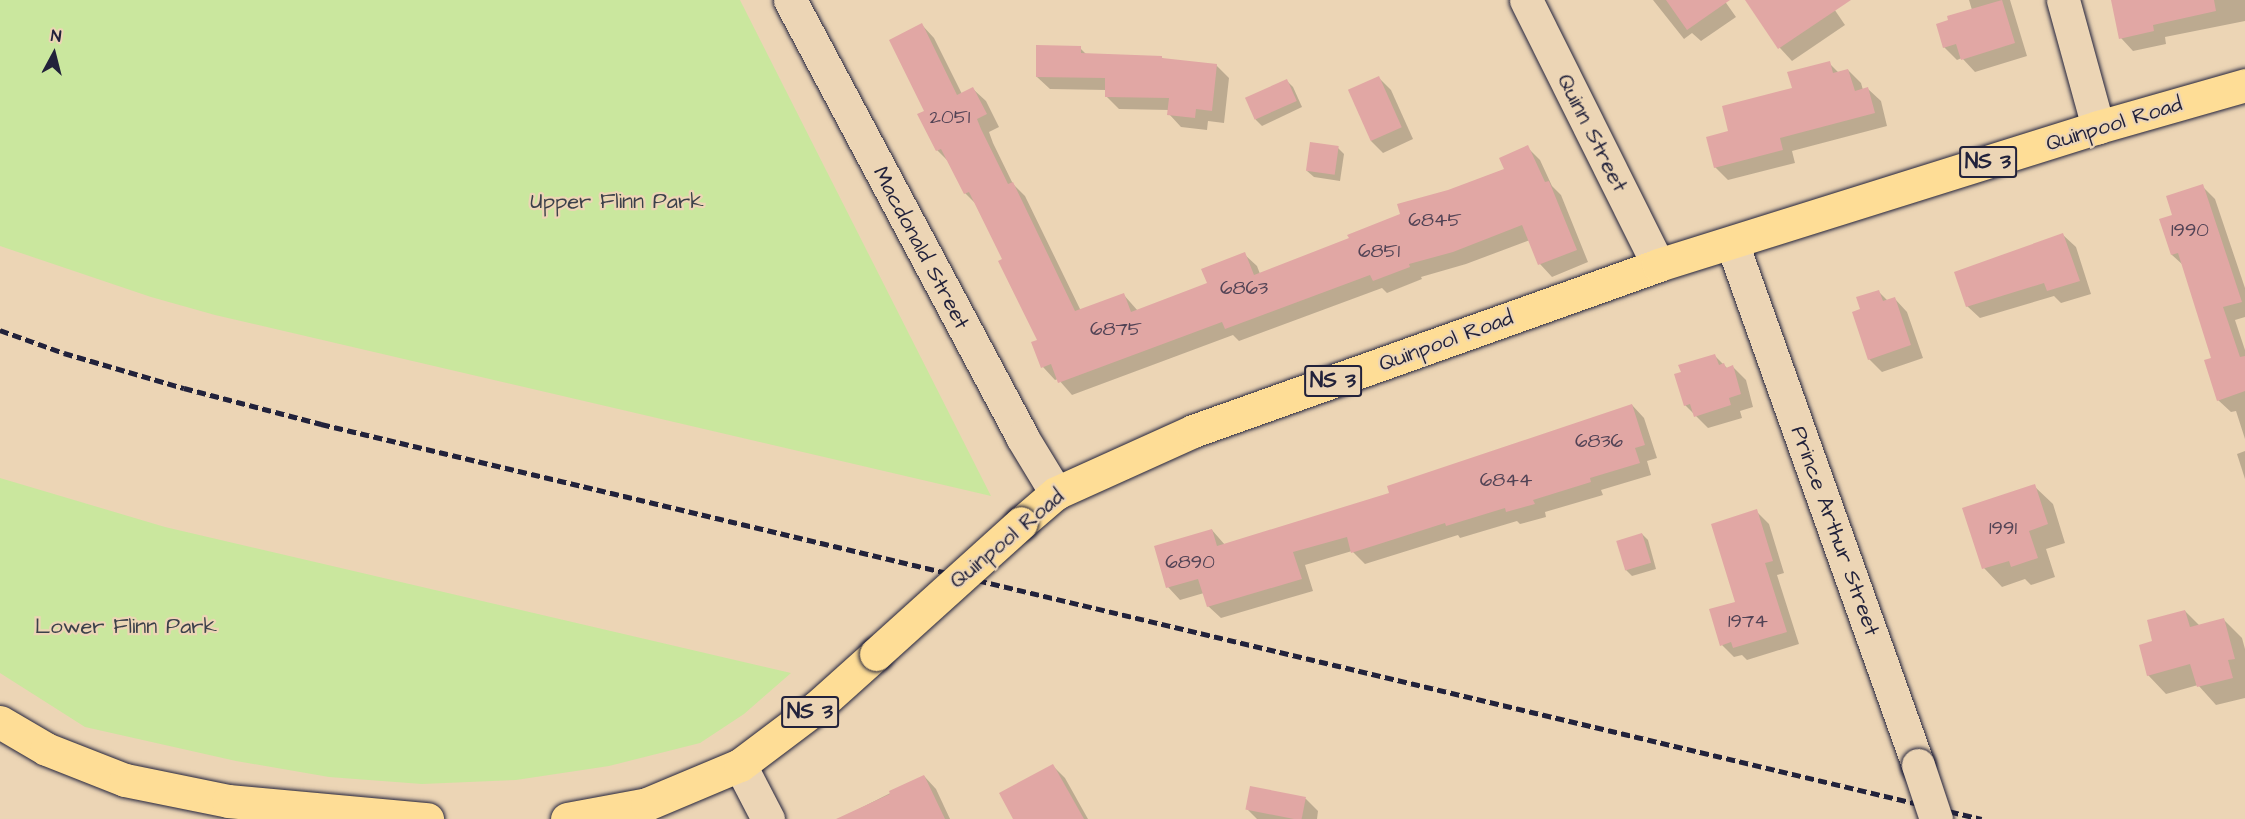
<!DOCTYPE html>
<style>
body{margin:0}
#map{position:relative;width:2245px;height:819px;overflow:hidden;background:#ecd5b5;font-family:"Architects Daughter",sans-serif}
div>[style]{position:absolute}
.green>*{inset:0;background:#cae79e}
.shadow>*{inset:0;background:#0003}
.building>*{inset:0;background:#e1a7a4;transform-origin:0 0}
.roads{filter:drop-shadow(0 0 2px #22223b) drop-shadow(0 0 2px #22223b)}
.minor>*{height:33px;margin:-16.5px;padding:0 16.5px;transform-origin:16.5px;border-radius:16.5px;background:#ecd5b5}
.tertiary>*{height:33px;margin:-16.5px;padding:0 16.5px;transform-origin:16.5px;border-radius:16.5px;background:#ecd5b5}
.primary>*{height:33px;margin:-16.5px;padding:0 16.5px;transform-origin:16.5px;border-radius:16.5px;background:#fedd96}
.rail>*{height:4.5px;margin-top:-2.25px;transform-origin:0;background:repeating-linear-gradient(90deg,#22223b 0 9px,transparent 0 13.5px)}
.bridges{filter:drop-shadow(0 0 2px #22223b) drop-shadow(0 0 2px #22223b)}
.minor-bridge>*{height:33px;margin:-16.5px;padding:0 16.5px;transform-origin:16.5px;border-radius:16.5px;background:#ecd5b5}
.primary-bridge>*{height:33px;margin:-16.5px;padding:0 16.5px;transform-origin:16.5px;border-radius:16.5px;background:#fedd96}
span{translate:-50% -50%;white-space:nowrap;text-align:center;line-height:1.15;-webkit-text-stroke:4.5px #ecd5b5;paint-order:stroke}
.number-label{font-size:20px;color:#524355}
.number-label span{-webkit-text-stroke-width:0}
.shield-label span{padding:2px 4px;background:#ecd5b5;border:2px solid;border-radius:4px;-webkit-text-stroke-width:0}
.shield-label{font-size:21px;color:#22223b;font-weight:700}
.street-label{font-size:22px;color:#22223b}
.park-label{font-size:22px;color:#3b404a}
.north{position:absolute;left:24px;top:24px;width:60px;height:60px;-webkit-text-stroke:4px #ecd5b5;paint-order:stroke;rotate:7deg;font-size:16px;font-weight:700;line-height:24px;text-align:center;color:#22223b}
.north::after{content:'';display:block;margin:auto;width:21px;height:27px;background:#22223b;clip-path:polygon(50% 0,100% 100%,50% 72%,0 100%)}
</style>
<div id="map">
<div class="green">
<i style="clip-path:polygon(0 0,740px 0,991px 496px,215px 315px,151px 297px,0 246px)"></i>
<i style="clip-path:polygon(0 478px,165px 527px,791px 673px,744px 714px,700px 743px,609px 766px,516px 780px,422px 784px,329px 777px,236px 761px,85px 727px,0 673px)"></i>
</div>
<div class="shadow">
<i style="clip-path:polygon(1653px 0,1724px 0,1736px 17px,1701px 41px,1692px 33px,1684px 39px)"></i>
<i style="clip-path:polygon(1747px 0,1828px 0,1845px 25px,1792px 61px,1780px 48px)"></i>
<i style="clip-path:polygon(1969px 0,2010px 0,2027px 56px,1975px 72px,1962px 58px,1957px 60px,1944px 47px,1972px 10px)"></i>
<i style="clip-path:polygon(2113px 0,2245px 0,2245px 21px,2165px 37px,2166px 44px,2133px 51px,2121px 38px)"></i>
<i style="clip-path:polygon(922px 25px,934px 38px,962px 94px,973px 89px,986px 101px,999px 127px,989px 132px,993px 143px,1013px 184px,1025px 196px,1081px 311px,1123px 294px,1138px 311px,1209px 284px,1244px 254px,1257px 266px,1260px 274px,1351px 239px,1448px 191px,1506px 169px,1527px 147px,1540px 160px,1552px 186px,1561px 195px,1588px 262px,1552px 277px,1540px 264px,1530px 240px,1466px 264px,1421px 277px,1422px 279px,1387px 293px,1382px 288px,1239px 341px,1233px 335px,1072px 395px,1058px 379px,1055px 380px,1043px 367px,1039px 340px,1004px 259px,977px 205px,965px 193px,950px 163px,937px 150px,926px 112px)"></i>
<i style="clip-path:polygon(1080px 48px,1087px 55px,1161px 57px,1165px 60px,1216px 65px,1229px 78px,1224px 123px,1208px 121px,1207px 130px,1181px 127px,1169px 114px,1169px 110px,1119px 109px,1106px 96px,1106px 90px,1050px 89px,1037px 77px)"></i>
<i style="clip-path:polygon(1829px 63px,1839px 73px,1848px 70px,1861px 83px,1863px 90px,1868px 89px,1881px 101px,1887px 126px,1792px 151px,1795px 163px,1728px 180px,1715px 167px,1730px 132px)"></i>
<i style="clip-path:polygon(1378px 77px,1391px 90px,1413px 139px,1383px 153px,1371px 141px)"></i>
<i style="clip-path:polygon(1287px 81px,1293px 87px,1302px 107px,1262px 126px,1256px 120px,1247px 99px)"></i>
<i style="clip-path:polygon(1338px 148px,1344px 154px,1340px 181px,1314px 177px,1307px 171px)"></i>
<i style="clip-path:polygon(2202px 186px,2215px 199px,2245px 288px,2245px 317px,2235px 320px,2245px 350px,2245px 439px,2236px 411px,2231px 412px,2218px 400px,2213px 359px,2183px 265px,2172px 255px,2174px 216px)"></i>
<i style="clip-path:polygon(2063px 235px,2076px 247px,2091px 294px,2061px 303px,2054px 296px,1980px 318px,1967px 306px)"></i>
<i style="clip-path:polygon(1879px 292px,1888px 301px,1895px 299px,1907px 312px,1923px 358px,1882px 372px,1869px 359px)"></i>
<i style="clip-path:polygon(1715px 356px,1728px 369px,1733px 367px,1746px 380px,1753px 407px,1740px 411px,1742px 418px,1708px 428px,1685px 405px)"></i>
<i style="clip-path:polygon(1632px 405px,1644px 418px,1657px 458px,1647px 461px,1651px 475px,1601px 490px,1603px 495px,1545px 512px,1546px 517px,1520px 524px,1517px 521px,1460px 538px,1458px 535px,1365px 564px,1352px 551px,1305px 565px,1313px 591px,1221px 618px,1208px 606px,1204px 593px,1180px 600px,1168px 587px,1212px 530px,1225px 545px,1391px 494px)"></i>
<i style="clip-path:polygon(2245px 451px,2245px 479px,2237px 454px)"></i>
<i style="clip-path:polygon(2034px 486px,2053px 504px,2065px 543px,2046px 549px,2055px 577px,2031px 585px,2025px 579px,2002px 587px,1984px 568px)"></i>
<i style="clip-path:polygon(1756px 511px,1769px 524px,1784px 573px,1777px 575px,1799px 644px,1747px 660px,1742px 655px,1734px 657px,1722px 645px,1736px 603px)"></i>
<i style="clip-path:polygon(1642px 534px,1648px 540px,1656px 569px,1632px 576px,1626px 570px)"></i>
<i style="clip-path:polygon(2185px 611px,2200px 626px,2224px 620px,2242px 638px,2245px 649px,2245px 698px,2216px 705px,2198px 685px,2166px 694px,2148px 675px,2154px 642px)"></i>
<i style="clip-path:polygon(1052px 765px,1065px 778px,1088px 819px,1015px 819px)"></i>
<i style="clip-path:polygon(924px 776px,936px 789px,950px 819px,847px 819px,845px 816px)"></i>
<i style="clip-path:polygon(1251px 787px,1306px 799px,1318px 811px,1317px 819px,1257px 819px,1247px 809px)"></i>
</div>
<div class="building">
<i style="clip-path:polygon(1666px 0,1730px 0,1687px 30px)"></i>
<i style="clip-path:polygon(1745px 0,1851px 0,1778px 49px)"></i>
<i style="clip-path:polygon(2002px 0,2015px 43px,1961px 60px,1956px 44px,1943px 48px,1936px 24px,1948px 20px,1947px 16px)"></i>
<i style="clip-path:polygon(2111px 0,2214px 0,2216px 11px,2153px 25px,2154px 31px,2119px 39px)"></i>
<i style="clip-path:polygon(922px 23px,957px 95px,973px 87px,987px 114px,977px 119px,981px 129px,1008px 184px,1013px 182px,1075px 311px,1124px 293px,1131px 312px,1207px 283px,1201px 269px,1245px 252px,1254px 275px,1349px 238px,1347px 235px,1400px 214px,1397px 204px,1448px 190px,1504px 169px,1499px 158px,1528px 145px,1545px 182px,1549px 181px,1577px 250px,1538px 265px,1522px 225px,1453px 252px,1409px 264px,1410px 267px,1373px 281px,1370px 275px,1225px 329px,1222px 322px,1058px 383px,1051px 364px,1041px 368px,1031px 342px,1037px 340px,998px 261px,1002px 259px,969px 192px,964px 194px,941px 149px,936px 151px,917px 114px,924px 111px,889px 40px)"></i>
<i style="clip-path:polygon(1036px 45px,1081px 46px,1081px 53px,1162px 56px,1162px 58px,1217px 64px,1212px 111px,1196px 109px,1195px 118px,1167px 115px,1169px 98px,1105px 97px,1105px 78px,1036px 77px)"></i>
<i style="clip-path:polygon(1830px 61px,1833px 73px,1848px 69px,1855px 91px,1868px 87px,1875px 113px,1780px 138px,1783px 150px,1714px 168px,1706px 137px,1728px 131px,1722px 106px,1792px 88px,1787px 72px)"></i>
<i style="left:1379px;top:76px;width:56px;height:34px;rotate:66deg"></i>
<i style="left:1287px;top:79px;width:24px;height:46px;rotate:66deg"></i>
<i style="left:1310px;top:142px;width:29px;height:29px;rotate:8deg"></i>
<i style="clip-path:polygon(2203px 184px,2242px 302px,2223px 307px,2240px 357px,2245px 356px,2245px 391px,2217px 401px,2204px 360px,2211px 358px,2178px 253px,2171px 255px,2159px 219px,2172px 215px,2166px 196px)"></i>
<i style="clip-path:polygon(2063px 233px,2080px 281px,2047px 291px,2044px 283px,1966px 307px,1954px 272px)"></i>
<i style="clip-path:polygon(1879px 290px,1883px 301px,1895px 297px,1911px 345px,1868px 360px,1852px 312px,1860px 309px,1856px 297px)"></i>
<i style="clip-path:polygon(1715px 354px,1719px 365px,1724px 363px,1726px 368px,1733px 365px,1741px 394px,1729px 398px,1731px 405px,1694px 417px,1690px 404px,1684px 406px,1674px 374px,1681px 372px,1678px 365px)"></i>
<i style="clip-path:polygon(1632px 404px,1645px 445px,1635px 448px,1640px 463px,1590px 478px,1591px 482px,1533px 500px,1535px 504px,1506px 512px,1505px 508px,1446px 526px,1445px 523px,1351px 553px,1347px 537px,1293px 552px,1302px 579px,1207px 607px,1198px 579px,1166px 588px,1154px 546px,1212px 529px,1217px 546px,1389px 493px,1387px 486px)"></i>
<i style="clip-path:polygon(2035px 484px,2048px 524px,2029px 531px,2038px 558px,2011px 567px,2009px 561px,1982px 569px,1962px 508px)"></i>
<i style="clip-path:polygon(1757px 509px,1773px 561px,1765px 563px,1787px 632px,1733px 648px,1731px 642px,1720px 646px,1709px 609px,1735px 602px,1711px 524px)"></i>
<i style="left:1642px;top:533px;width:31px;height:27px;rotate:73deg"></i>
<i style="clip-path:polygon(2185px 610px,2190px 627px,2224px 618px,2235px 659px,2228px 660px,2233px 678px,2197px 687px,2190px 664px,2147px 676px,2139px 645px,2152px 641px,2147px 620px)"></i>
<i style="clip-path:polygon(1053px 764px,1084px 819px,1013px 819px,999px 793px)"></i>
<i style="clip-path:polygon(924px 775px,945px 819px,836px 819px,890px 794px,889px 791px)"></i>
<i style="left:1250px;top:786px;width:57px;height:24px;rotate:11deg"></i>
</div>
<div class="roads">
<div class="minor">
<i style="left:1526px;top:0;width:296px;rotate:63.5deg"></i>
<i style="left:2063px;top:0;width:132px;rotate:74.6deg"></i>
<i style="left:1732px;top:243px;width:554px;rotate:70.39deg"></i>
</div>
<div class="tertiary">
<i style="left:790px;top:0;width:495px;rotate:62deg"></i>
<i style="left:1022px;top:437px;width:66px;rotate:58.7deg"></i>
<i style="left:740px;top:765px;width:61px;rotate:62.6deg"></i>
</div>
<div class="primary">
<i style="left:1021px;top:523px;width:46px;rotate:-40.6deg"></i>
<i style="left:1056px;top:493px;width:150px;rotate:-24.3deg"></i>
<i style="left:1193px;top:431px;width:494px;rotate:-19.6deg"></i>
<i style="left:1658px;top:265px;width:461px;rotate:-17.4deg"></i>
<i style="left:2098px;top:127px;width:153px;rotate:-15.9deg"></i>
<i style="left:0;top:722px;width:53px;rotate:30.4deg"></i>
<i style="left:46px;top:749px;width:85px;rotate:21.4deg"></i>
<i style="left:125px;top:780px;width:105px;rotate:11.5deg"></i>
<i style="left:228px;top:801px;width:200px;rotate:5.2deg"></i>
<i style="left:567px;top:819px;width:81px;rotate:-10.6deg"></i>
<i style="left:647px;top:804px;width:101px;rotate:-22.8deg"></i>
<i style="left:740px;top:765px;width:96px;rotate:-37deg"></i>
<i style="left:817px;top:707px;width:79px;rotate:-41.9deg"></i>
</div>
</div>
<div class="rail">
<i style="left:0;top:330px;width:68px;rotate:19.8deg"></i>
<i style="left:64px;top:353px;width:125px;rotate:16.3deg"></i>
<i style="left:184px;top:388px;width:142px;rotate:14.7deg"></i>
<i style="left:321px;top:424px;width:1707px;rotate:13.38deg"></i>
</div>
<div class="bridges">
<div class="minor-bridge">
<i style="left:1918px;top:765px;width:57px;rotate:71.6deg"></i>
</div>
<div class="primary-bridge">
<i style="left:876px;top:654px;width:195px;rotate:-42.1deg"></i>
</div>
</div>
<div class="number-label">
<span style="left:950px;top:117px">2051</span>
<span style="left:1435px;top:220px">6845</span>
<span style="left:2190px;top:230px">1990</span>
<span style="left:1379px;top:251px">6851</span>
<span style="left:1244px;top:288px">6863</span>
<span style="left:1116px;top:329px">6875</span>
<span style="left:1599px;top:441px">6836</span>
<span style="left:1506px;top:480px">6844</span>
<span style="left:2003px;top:528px">1991</span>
<span style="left:1190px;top:562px">6890</span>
<span style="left:1748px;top:621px">1974</span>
</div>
<div class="shield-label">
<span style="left:1988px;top:162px">NS 3</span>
<span style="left:1333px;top:381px">NS 3</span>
<span style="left:810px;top:712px">NS 3</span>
</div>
<div class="street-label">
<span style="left:2114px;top:124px;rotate:-17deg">Quinpool Road</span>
<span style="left:1592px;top:133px;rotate:63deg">Quinn Street</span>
<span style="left:921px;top:248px;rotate:62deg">Macdonald Street</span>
<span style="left:1446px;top:341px;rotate:-20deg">Quinpool Road</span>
<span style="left:1835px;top:531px;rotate:70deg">Prince Arthur Street</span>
<span style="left:1007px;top:539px;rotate:-40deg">Quinpool Road</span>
</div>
<div class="park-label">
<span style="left:617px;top:202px">Upper Flinn Park</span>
<span style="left:126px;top:627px">Lower Flinn Park</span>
</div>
<div class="north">N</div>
</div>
